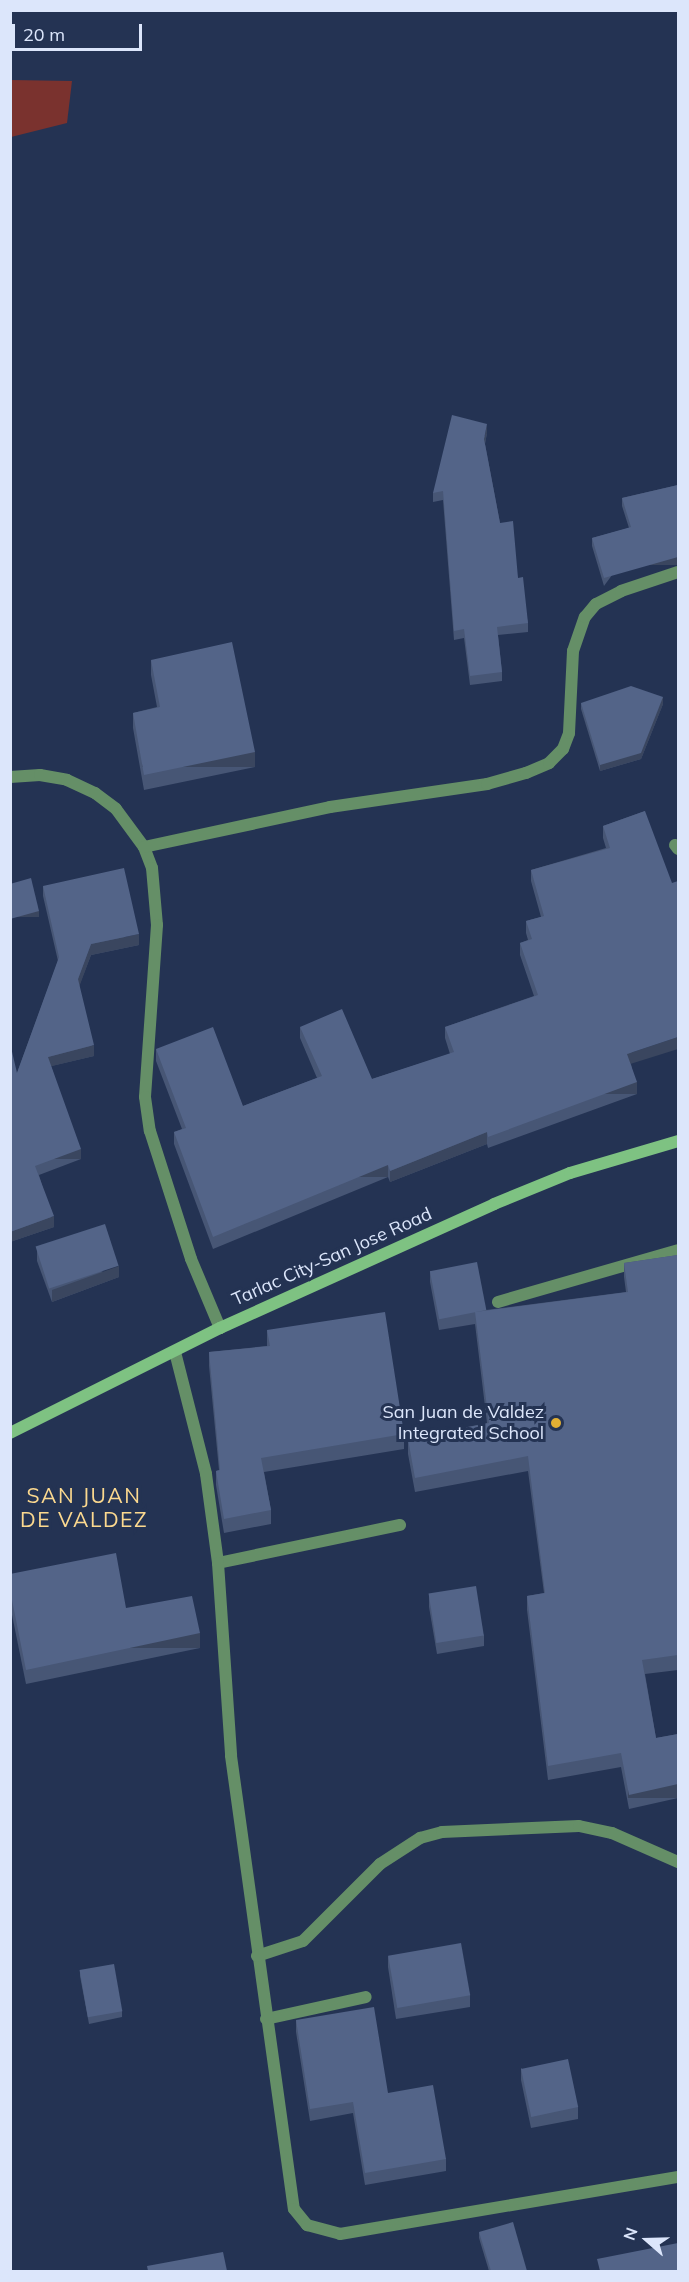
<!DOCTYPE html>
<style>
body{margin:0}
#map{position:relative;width:689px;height:2282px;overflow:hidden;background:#243353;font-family:Mulish,sans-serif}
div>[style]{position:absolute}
.green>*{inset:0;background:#7a322e}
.lane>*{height:12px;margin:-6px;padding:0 6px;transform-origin:6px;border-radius:6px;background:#658f67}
.street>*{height:12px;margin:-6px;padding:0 6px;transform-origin:6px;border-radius:6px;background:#658f67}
.secondary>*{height:12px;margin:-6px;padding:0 6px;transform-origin:6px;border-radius:6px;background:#7ec282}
.wall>*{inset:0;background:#475675}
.shaded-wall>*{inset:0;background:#3a465f;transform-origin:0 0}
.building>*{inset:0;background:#536488;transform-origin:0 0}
.dots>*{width:16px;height:16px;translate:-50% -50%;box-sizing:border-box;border:3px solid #243353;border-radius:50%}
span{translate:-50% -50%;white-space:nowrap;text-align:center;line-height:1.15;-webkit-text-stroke:6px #243353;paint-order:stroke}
.street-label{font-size:18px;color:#dce6fb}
.poi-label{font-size:18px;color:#dce6fb}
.right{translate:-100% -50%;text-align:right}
.quarter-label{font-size:21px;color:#fcd98f;letter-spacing:1.5px}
.frame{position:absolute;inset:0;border:12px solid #dce6fb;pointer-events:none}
.north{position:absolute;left:617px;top:2210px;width:60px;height:60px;-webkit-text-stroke:4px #243353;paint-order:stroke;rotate:290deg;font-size:16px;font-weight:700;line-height:24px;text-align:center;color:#dce6fb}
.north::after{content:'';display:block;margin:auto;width:21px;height:27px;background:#dce6fb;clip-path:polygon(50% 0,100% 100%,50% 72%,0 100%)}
.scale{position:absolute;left:12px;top:24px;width:130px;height:27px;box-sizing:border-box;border:3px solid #dce6fb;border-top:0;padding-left:8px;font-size:18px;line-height:21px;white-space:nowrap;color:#dce6fb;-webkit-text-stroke:4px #243353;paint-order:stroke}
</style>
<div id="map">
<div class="green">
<i style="clip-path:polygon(11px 80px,72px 81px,67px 123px,11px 137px)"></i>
</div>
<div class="lane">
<i style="left:10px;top:777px;width:30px;rotate:-4deg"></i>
<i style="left:40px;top:775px;width:27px;rotate:10deg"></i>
<i style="left:67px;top:780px;width:31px;rotate:25deg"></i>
<i style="left:95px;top:793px;width:26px;rotate:37deg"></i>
<i style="left:116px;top:809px;width:47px;rotate:53.6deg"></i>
<i style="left:144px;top:847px;width:22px;rotate:69deg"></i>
<i style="left:152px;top:868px;width:57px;rotate:85deg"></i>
<i style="left:157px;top:925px;width:172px;rotate:94deg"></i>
<i style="left:145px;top:1097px;width:34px;rotate:82deg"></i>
<i style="left:150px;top:1131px;width:134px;rotate:72.2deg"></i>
<i style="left:191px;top:1259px;width:75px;rotate:67.2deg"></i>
<i style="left:144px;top:847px;width:190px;rotate:-12.1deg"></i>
<i style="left:330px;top:807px;width:159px;rotate:-8.3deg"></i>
<i style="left:487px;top:784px;width:41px;rotate:-15.8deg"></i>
<i style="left:526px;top:773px;width:25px;rotate:-23deg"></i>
<i style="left:549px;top:763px;width:20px;rotate:-45deg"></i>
<i style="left:563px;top:749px;width:17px;rotate:-69deg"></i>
<i style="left:569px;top:733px;width:82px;rotate:-87.2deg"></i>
<i style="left:573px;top:651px;width:36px;rotate:-71deg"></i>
<i style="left:585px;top:617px;width:17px;rotate:-50deg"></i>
<i style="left:596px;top:604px;width:28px;rotate:-27deg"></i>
<i style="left:621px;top:591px;width:60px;rotate:-18.4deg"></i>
<i style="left:498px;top:1302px;width:187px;rotate:-16.1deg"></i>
<i style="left:218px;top:1563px;width:186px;rotate:-11.8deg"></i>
<i style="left:266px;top:2019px;width:102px;rotate:-12.4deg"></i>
</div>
<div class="street">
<i style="left:675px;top:845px;width:5px;rotate:53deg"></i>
<i style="left:175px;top:1352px;width:126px;rotate:75.7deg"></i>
<i style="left:206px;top:1474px;width:90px;rotate:82.3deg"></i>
<i style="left:218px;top:1563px;width:193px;rotate:86.1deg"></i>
<i style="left:231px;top:1756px;width:457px;rotate:82.1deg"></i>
<i style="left:294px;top:2209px;width:21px;rotate:51deg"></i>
<i style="left:307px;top:2225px;width:34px;rotate:15deg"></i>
<i style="left:340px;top:2234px;width:343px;rotate:-9.6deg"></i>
<i style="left:257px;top:1956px;width:48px;rotate:-18.1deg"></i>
<i style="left:303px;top:1941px;width:109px;rotate:-45deg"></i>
<i style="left:380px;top:1864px;width:48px;rotate:-33deg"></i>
<i style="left:420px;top:1838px;width:23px;rotate:-15deg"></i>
<i style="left:442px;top:1832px;width:137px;rotate:-2.5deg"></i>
<i style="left:579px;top:1826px;width:34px;rotate:12deg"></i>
<i style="left:612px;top:1833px;width:72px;rotate:23.7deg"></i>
</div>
<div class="secondary">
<i style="left:10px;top:1433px;width:235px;rotate:-26.6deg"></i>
<i style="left:220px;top:1328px;width:301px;rotate:-24.3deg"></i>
<i style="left:494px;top:1204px;width:82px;rotate:-22.2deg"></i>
<i style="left:570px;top:1173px;width:113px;rotate:-16.5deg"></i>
</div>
<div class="wall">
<i style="clip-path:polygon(487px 433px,485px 444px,500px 523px,518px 578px,528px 623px,528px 632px,498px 635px,502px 672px,502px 681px,470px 685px,464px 638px,454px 640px,443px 500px,433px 502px,433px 493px)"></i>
<i style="clip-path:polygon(678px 485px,604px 586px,592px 546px,592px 538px,629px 528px,622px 506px,622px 498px)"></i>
<i style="clip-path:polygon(151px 660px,255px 767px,144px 790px,133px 728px,133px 713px,157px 707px,151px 675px)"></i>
<i style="clip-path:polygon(581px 703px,663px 704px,641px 759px,600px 771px,581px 709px)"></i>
<i style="clip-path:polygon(645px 811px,631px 1064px,637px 1094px,488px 1148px,487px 1144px,390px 1182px,388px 1177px,213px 1249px,174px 1144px,174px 1132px,182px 1129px,156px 1061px,156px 1049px,243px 1106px,317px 1078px,300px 1038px,300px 1027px,372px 1079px,450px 1054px,445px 1038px,445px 1027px,534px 996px,520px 955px,520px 943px,528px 940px,526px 933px,526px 921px,541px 917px,531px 881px,531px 870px,606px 848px,603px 838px,603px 826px)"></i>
<i style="clip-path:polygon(43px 886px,139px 945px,91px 955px,79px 986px,94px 1056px,51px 1066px,81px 1159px,39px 1175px,54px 1227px,10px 1242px,17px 1073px,58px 961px,43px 896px)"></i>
<i style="clip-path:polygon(37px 1250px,119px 1277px,52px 1302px,37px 1261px)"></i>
<i style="clip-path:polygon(678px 1255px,678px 1670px,645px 1674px,656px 1738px,678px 1734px,678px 1798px,629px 1809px,621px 1767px,548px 1780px,527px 1610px,527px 1596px,544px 1593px,528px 1471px,415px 1492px,408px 1454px,408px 1439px,487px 1423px,475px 1324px,439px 1330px,430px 1282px,430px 1271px,486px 1310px,626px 1292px,624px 1277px,624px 1263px)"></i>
<i style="clip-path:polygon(267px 1330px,404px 1434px,404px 1449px,264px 1472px,271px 1510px,271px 1524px,224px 1533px,216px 1485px,216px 1471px,219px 1470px,209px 1366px,209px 1352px,267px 1346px)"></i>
<i style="clip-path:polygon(10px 1574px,126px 1608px,200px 1648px,26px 1684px,10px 1605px)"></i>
<i style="clip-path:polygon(429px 1595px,484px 1635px,484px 1646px,437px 1654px,429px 1607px)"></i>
<i style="clip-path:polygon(388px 1956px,470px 1995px,470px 2007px,396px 2019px,388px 1967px)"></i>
<i style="clip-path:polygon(80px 1970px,122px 2011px,122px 2017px,89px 2024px,80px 1976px)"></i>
<i style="clip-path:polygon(296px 2020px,388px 2093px,446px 2159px,446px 2171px,365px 2185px,353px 2113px,310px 2121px,296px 2032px)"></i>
<i style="clip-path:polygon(521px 2068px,578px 2107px,578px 2119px,531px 2128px,521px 2080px)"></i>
<i style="clip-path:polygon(479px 2232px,527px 2271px,489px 2271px,479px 2238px)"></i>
</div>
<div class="shaded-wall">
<i style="clip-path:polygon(487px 424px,487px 433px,484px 448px,484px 439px)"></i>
<i style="left:678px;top:557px;width:8px;height:77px;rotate:90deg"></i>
<i style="clip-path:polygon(663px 697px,663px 704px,641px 759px,600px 771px,600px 765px)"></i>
<i style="left:255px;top:752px;width:15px;height:113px;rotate:90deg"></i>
<i style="left:39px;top:911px;width:6px;height:30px;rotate:90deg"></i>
<i style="clip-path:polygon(139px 934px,139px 945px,91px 955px,78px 990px,78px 979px,91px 944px)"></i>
<i style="clip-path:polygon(678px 1037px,678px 1049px,627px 1065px,627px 1054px)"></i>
<i style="clip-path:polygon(94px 1045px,94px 1056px,48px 1067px,48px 1057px)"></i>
<i style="left:637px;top:1082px;width:12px;height:159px;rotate:90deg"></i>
<i style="clip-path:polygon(487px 1132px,487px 1144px,390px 1182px,390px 1171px)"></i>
<i style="left:81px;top:1149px;width:10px;height:49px;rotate:90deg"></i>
<i style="left:388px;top:1165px;width:12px;height:189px;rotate:90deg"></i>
<i style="clip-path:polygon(54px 1216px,54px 1227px,10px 1242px,10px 1232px)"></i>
<i style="clip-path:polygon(119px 1266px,119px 1277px,52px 1302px,52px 1290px)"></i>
<i style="left:200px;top:1633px;width:15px;height:178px;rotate:90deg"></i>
<i style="left:678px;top:1784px;width:14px;height:50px;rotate:90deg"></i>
</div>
<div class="building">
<i style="clip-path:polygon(452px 415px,487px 424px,484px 439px,500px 523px,513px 521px,518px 578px,523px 577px,528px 623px,497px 627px,502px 672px,470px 676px,464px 629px,454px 631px,443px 491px,433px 493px)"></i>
<i style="clip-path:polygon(678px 485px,678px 557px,604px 578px,592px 538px,631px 527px,622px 498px)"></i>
<i style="clip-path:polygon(232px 642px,255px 752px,144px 775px,133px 713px,160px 707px,151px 660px)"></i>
<i style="clip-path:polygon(631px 686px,663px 697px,641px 753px,600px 765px,581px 703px)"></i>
<i style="clip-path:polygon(645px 811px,672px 883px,678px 881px,678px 1037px,627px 1054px,637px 1082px,488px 1137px,487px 1132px,390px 1171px,388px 1165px,213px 1237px,174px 1132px,186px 1128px,156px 1049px,213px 1027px,243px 1106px,322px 1076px,300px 1027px,342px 1009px,372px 1079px,454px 1052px,445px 1027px,538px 995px,520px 943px,532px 939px,526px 921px,544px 916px,531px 870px,610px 848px,603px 826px)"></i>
<i style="clip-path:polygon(124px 868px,139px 934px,91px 944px,78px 979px,94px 1045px,48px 1057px,81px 1149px,35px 1166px,54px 1216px,10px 1232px,10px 1043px,17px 1073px,59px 957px,43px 886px)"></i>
<i style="clip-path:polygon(31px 878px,39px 911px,10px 919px,10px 884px)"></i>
<i style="left:105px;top:1224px;width:44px;height:73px;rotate:72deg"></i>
<i style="clip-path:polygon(678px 1255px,678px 1655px,642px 1660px,656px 1738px,678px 1734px,678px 1784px,629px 1795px,621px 1753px,548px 1766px,527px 1596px,545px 1593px,528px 1456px,415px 1478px,408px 1439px,489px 1423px,475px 1312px,628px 1292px,624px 1263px)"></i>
<i style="left:477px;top:1262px;width:49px;height:48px;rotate:79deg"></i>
<i style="clip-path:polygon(385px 1312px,404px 1434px,261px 1458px,271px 1510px,224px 1519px,216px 1471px,220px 1470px,209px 1352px,270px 1346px,267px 1330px)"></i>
<i style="clip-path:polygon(116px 1553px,126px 1608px,192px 1596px,200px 1633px,26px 1670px,10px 1590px,10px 1574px)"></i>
<i style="left:476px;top:1586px;width:50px;height:48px;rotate:81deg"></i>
<i style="left:461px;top:1943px;width:53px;height:74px;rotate:80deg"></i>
<i style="left:114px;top:1964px;width:48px;height:35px;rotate:80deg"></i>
<i style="clip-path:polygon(374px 2007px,388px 2093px,433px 2085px,446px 2159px,365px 2173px,353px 2102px,310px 2109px,296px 2020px)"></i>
<i style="left:568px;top:2059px;width:49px;height:48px;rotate:78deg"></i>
<i style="clip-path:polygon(513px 2222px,527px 2271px,491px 2271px,479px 2232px)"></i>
<i style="clip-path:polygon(678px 2243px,678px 2271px,600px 2271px,597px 2259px)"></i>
<i style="clip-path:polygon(223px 2252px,227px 2271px,148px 2271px,147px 2266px)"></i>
</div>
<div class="dots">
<i style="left:556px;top:1423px;background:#e1af34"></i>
</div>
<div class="street-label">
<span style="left:332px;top:1257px;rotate:-24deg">Tarlac City-San Jose Road</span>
</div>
<div class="poi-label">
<span class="right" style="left:544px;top:1423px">San Juan de Valdez<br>Integrated School</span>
</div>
<div class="quarter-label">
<span style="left:84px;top:1507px">SAN JUAN<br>DE VALDEZ</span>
</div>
<div class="frame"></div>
<div class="north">N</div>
<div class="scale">20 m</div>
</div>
